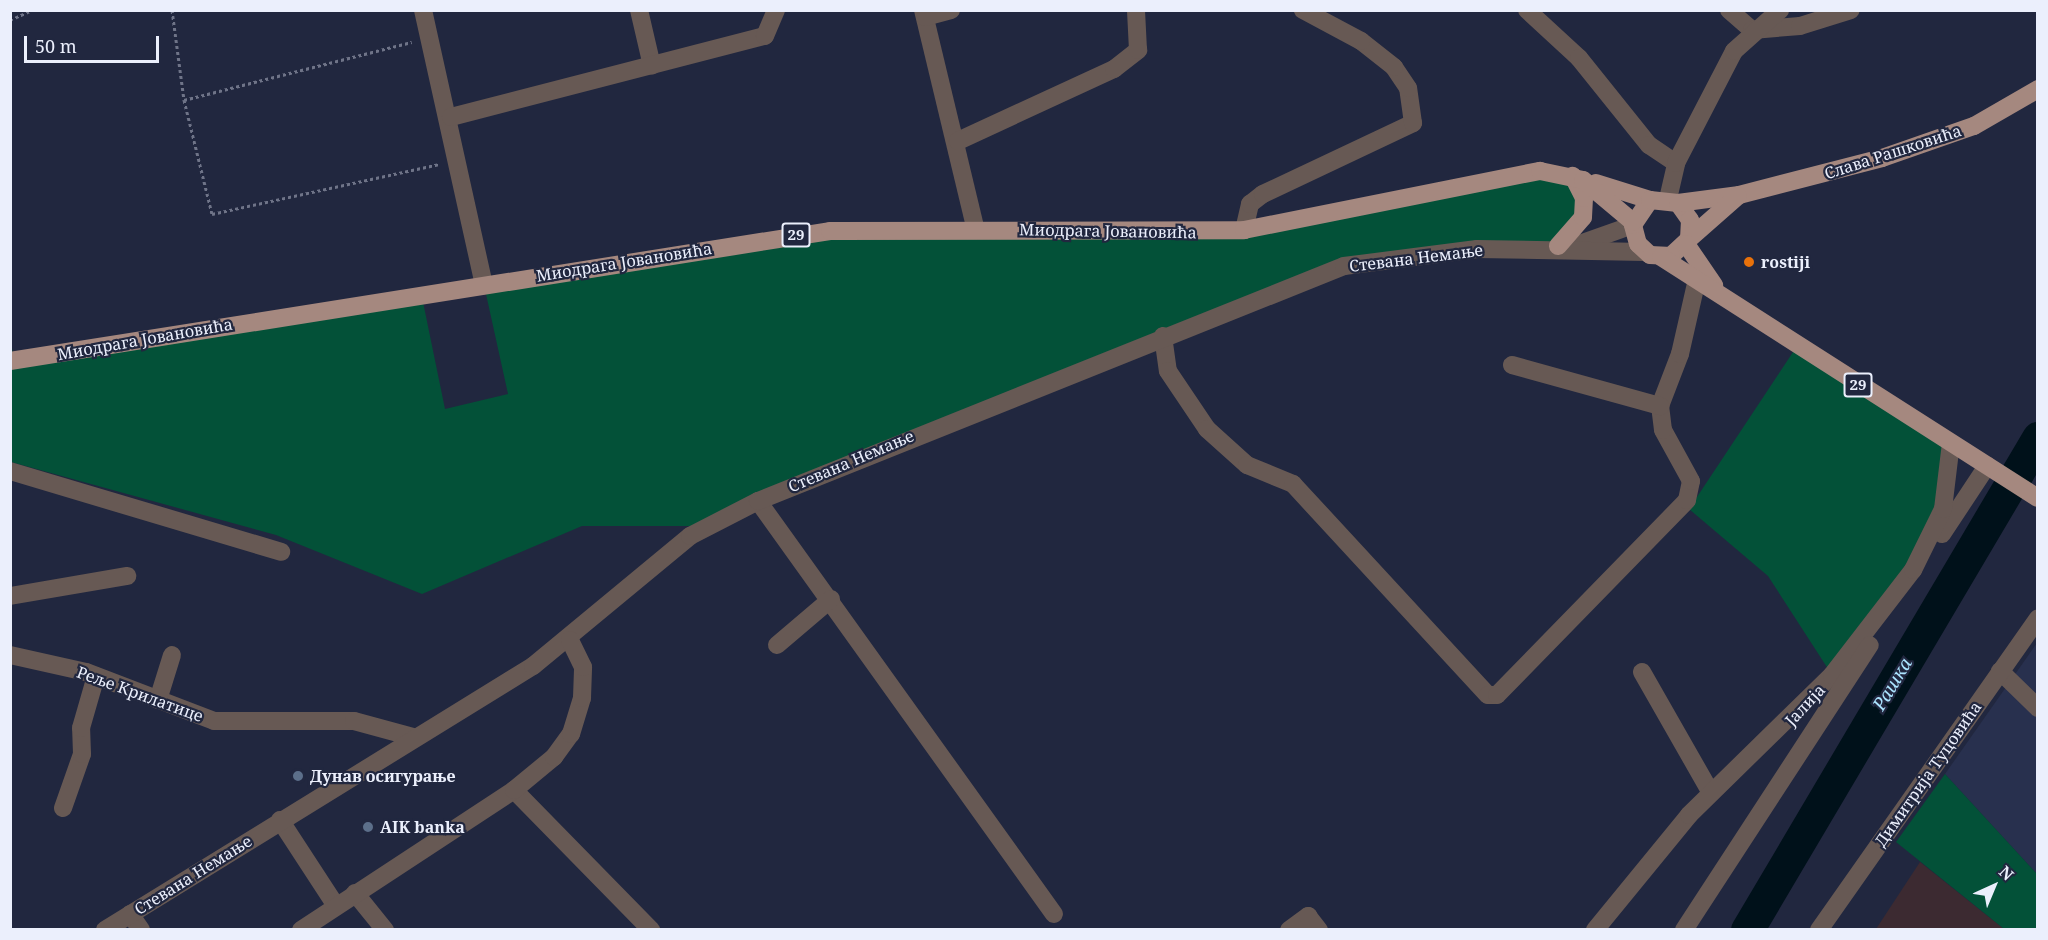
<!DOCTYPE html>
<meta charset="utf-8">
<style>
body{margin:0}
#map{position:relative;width:2048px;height:940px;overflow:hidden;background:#21273f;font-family:"Noto Serif",serif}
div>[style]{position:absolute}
.built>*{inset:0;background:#28304e}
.industrial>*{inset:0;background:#3c2a31}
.green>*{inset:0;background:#035138}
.river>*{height:33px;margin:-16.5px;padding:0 16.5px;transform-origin:16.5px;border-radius:16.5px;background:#00111a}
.path>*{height:3px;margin-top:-1.5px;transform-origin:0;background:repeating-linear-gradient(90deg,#6f7488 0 3px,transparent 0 6px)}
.minor>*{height:18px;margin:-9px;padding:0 9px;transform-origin:9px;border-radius:9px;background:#675954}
.major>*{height:18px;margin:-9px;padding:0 9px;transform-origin:9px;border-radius:9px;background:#a5887f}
.dots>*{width:16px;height:16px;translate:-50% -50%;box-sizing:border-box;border:3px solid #21273f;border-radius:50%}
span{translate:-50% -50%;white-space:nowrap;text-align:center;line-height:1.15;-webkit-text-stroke:4.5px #21273f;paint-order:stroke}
.shield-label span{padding:2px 4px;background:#21273f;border:2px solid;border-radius:4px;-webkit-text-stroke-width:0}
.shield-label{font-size:15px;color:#ebeffc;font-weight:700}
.street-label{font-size:16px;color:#ebeffc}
.poi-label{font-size:16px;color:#ebeffc;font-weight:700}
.left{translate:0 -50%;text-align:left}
.water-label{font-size:18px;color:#ace4ff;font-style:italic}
.frame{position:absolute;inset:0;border:12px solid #ebeffc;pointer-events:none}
.north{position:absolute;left:1964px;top:856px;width:60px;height:60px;-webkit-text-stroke:4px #21273f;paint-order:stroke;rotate:44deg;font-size:16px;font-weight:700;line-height:24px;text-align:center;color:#ebeffc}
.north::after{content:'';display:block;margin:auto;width:21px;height:27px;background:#ebeffc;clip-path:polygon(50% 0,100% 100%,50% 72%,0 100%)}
.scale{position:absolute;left:24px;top:36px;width:135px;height:27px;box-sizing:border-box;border:3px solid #ebeffc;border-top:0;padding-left:8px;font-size:18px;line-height:21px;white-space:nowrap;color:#ebeffc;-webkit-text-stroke:4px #21273f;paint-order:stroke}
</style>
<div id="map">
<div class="built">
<i style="clip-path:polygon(2037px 643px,2037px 874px,1945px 774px)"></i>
</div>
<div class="industrial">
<i style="clip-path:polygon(1920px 862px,2004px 929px,1876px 929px)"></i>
</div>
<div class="green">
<i style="clip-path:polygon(1557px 171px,1584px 198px,1558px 246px,1383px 259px,705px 526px,582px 526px,422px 594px,276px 535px,11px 462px,10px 336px,14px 360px,422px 297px,445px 409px,508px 394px,484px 285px,783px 237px,1185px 233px)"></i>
<i style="clip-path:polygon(1797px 346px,1951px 443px,1943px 509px,1832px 675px,1768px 576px,1689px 509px)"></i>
<i style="clip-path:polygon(1945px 774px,2037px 874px,2037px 929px,2004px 929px,1896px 842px)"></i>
</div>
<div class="river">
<i style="left:1747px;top:930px;width:572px;rotate:-59.4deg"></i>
</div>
<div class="path">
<i style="left:172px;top:10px;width:91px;rotate:82.4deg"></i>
<i style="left:184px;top:100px;width:117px;rotate:76.2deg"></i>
<i style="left:212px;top:214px;width:233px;rotate:-12.4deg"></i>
<i style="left:10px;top:20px;width:24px;rotate:-24deg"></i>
<i style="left:184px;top:100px;width:235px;rotate:-14.3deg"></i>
</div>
<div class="minor">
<i style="left:423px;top:10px;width:282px;rotate:77.5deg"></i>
<i style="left:639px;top:10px;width:57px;rotate:76.9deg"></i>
<i style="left:923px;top:10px;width:226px;rotate:76.5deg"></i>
<i style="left:1527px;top:10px;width:71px;rotate:42.7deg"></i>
<i style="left:1579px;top:58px;width:112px;rotate:51.2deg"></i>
<i style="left:1649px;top:145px;width:32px;rotate:34deg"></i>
<i style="left:1729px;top:10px;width:30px;rotate:41deg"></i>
<i style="left:1752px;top:30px;width:48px;rotate:-4.8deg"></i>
<i style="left:1800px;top:26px;width:53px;rotate:-17.4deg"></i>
<i style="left:925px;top:17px;width:27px;rotate:-15deg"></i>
<i style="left:451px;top:117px;width:324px;rotate:-14.5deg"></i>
<i style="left:765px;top:36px;width:28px;rotate:-67deg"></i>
<i style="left:958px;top:141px;width:172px;rotate:-24.8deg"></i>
<i style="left:1114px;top:69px;width:31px;rotate:-38deg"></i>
<i style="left:1138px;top:50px;width:40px;rotate:-92.9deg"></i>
<i style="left:1668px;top:199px;width:37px;rotate:-77deg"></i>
<i style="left:1676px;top:163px;width:126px;rotate:-62.6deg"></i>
<i style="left:1734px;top:51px;width:62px;rotate:-41.7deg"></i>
<i style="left:1244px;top:230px;width:27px;rotate:-77deg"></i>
<i style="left:1250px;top:204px;width:16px;rotate:-38deg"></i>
<i style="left:1263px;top:194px;width:166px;rotate:-25.3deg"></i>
<i style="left:1413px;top:123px;width:35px;rotate:-98deg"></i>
<i style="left:1408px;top:88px;width:25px;rotate:-124deg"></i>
<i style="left:1394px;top:67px;width:42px;rotate:-141.8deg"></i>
<i style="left:1361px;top:41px;width:66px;rotate:-151.9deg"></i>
<i style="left:1574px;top:246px;width:63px;rotate:-19.6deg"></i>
<i style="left:1163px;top:336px;width:35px;rotate:82deg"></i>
<i style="left:1168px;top:371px;width:70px;rotate:56.1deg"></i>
<i style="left:1207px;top:429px;width:54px;rotate:42deg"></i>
<i style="left:1247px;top:465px;width:50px;rotate:22.4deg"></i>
<i style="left:1293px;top:484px;width:287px;rotate:47.3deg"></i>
<i style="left:1488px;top:695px;width:9px"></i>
<i style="left:1497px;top:695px;width:272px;rotate:-45.7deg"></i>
<i style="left:1687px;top:500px;width:19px;rotate:-78deg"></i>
<i style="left:1691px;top:481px;width:58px;rotate:-118.8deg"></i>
<i style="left:1663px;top:430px;width:24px;rotate:-97deg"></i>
<i style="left:1660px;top:406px;width:56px;rotate:-69deg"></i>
<i style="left:1680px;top:354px;width:77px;rotate:-77.2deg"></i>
<i style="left:1512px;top:365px;width:154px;rotate:15.5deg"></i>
<i style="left:10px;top:471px;width:283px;rotate:16.6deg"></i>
<i style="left:758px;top:501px;width:508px;rotate:54.37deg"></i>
<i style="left:1942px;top:534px;width:82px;rotate:-56.5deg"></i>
<i style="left:10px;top:596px;width:119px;rotate:-9.7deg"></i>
<i style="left:777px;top:645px;width:71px;rotate:-40.4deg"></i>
<i style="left:10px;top:655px;width:78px;rotate:12.6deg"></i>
<i style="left:86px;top:672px;width:137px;rotate:20.9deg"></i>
<i style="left:214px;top:721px;width:140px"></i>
<i style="left:354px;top:721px;width:61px;rotate:15.2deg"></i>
<i style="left:2000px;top:671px;width:53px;rotate:44.2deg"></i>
<i style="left:1642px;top:672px;width:139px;rotate:60.3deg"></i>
<i style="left:158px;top:700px;width:47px;rotate:-72.7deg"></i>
<i style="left:514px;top:790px;width:196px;rotate:45.6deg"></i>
<i style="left:63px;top:808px;width:57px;rotate:-70.6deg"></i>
<i style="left:82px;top:754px;width:26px;rotate:-92deg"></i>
<i style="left:81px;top:728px;width:54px;rotate:-73.9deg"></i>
<i style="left:280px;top:820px;width:103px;rotate:56.9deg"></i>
<i style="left:355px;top:893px;width:48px;rotate:51deg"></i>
<i style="left:130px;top:914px;width:19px;rotate:55deg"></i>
<i style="left:105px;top:930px;width:503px;rotate:-31.67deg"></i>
<i style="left:533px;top:666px;width:204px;rotate:-39.6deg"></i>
<i style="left:690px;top:536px;width:76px;rotate:-27.2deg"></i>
<i style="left:758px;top:501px;width:631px;rotate:-21.85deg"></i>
<i style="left:1344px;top:266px;width:134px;rotate:-7.3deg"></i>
<i style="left:1477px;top:249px;width:168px;rotate:1deg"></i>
<i style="left:301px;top:930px;width:255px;rotate:-33.3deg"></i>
<i style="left:514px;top:790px;width:52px;rotate:-39.5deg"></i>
<i style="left:554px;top:757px;width:29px;rotate:-54deg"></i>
<i style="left:571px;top:734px;width:38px;rotate:-73deg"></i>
<i style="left:582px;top:698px;width:31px;rotate:-88deg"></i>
<i style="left:583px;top:667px;width:30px;rotate:-116deg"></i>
<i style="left:1289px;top:930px;width:24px;rotate:-36deg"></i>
<i style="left:1308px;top:916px;width:18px;rotate:52deg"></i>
<i style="left:1595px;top:930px;width:149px;rotate:-50.7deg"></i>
<i style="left:1689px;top:815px;width:200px;rotate:-44.4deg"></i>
<i style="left:1832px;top:675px;width:133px;rotate:-52.4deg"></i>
<i style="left:1913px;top:570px;width:68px;rotate:-63.8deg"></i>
<i style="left:1943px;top:509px;width:66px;rotate:-83.1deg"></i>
<i style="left:1684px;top:930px;width:340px;rotate:-56.9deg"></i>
<i style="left:1819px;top:930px;width:381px;rotate:-54.9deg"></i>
</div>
<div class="major">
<i style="left:1596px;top:183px;width:57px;rotate:17.5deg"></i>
<i style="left:1678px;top:203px;width:21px;rotate:55deg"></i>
<i style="left:1690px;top:220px;width:19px;rotate:93deg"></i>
<i style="left:1689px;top:239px;width:25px;rotate:137deg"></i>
<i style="left:1671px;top:256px;width:21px;rotate:-177deg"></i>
<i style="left:1650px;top:255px;width:16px;rotate:-137deg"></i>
<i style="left:1638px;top:244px;width:20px;rotate:-105deg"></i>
<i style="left:1633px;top:225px;width:30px;rotate:-56deg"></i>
<i style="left:1650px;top:200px;width:28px;rotate:6deg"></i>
<i style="left:1678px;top:203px;width:62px;rotate:-7.5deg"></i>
<i style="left:1739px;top:195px;width:148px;rotate:-14.5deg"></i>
<i style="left:1882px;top:158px;width:97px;rotate:-19.2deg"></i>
<i style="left:1974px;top:126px;width:74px;rotate:-30deg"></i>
<i style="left:1689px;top:239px;width:65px;rotate:-41.3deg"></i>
<i style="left:1686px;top:244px;width:50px;rotate:55.7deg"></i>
<i style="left:1558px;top:246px;width:38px;rotate:-49deg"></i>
<i style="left:1583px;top:217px;width:19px;rotate:-87deg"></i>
<i style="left:1584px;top:198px;width:25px;rotate:-117deg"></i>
<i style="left:1661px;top:257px;width:447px;rotate:32.6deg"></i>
<i style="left:10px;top:361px;width:830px;rotate:-9.01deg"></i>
<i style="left:830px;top:231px;width:414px;rotate:-0.1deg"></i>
<i style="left:1244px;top:230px;width:302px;rotate:-11.3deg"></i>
<i style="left:1540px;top:171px;width:44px;rotate:11.8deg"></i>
<i style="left:1583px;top:180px;width:65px;rotate:40deg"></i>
</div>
<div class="dots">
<i style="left:1749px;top:262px;background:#e8710a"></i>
<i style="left:298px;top:776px;background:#5c6f8a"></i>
<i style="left:368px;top:827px;background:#5c6f8a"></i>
</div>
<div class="shield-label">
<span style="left:796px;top:235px">29</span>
<span style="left:1858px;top:385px">29</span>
</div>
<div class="street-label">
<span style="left:1893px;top:152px;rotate:-18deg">Слава Рашковића</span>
<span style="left:1108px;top:231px;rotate:1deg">Миодрага Јовановића</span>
<span style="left:1416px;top:258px;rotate:-7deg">Стевана Немање</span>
<span style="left:624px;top:262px;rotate:-9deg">Миодрага Јовановића</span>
<span style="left:145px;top:339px;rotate:-10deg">Миодрага Јовановића</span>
<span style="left:851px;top:461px;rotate:-23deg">Стевана Немање</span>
<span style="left:140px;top:694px;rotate:20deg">Реље Крилатице</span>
<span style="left:1805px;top:705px;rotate:-47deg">Јалија</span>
<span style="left:1928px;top:774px;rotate:-55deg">Димитрија Туцовића</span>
<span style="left:193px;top:875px;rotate:-32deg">Стевана Немање</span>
</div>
<div class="poi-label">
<span class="left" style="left:1761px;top:262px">rostiji</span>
<span class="left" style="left:310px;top:776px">Дунав осигурање</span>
<span class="left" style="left:380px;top:827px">AIK banka</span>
</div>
<div class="water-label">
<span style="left:1892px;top:684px;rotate:-59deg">Рашка</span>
</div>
<div class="frame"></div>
<div class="north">N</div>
<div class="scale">50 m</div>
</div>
